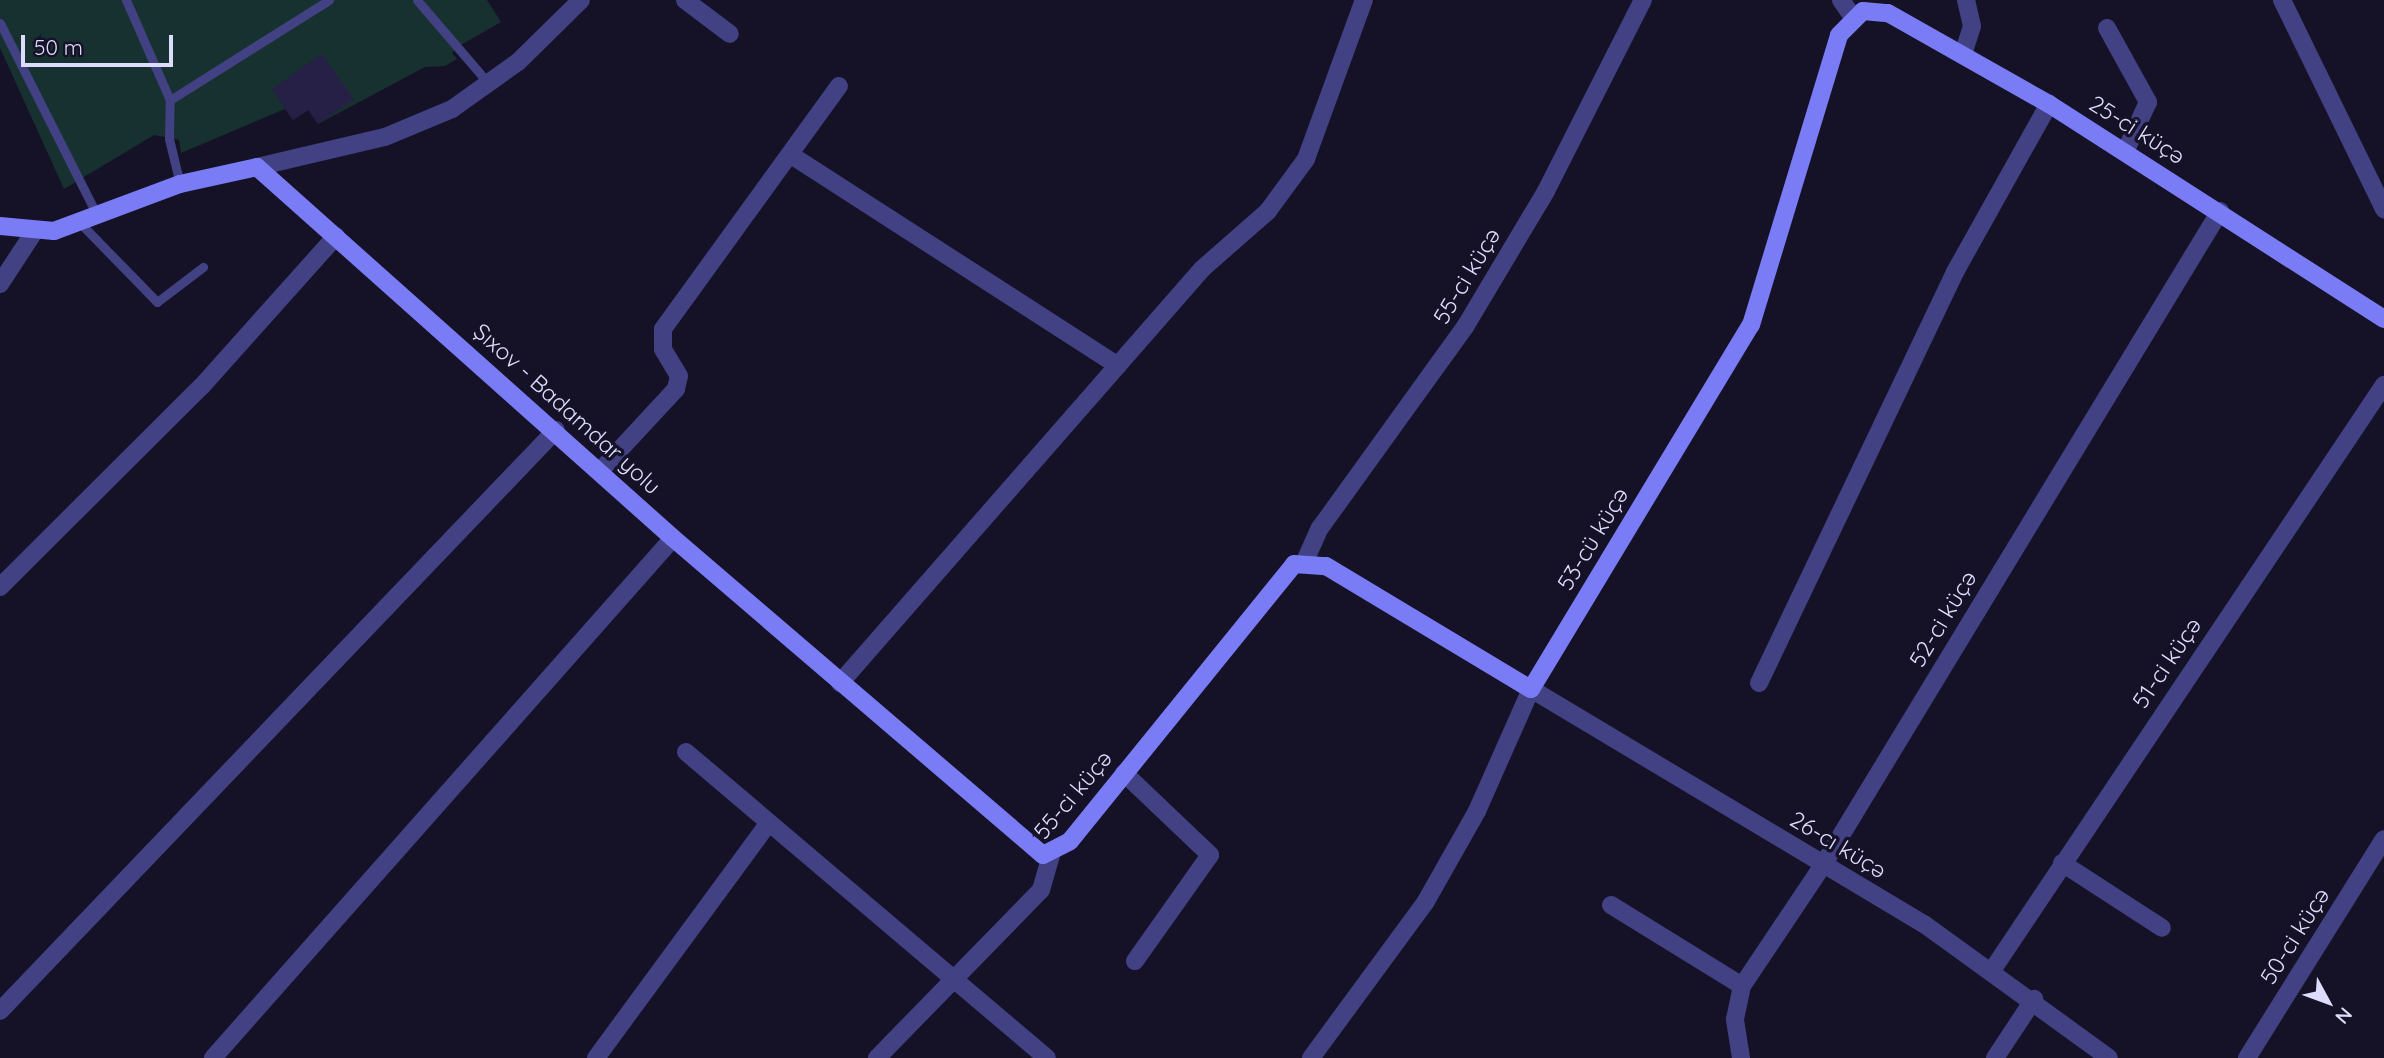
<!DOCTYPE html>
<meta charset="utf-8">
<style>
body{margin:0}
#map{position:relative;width:2384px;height:1058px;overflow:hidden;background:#151228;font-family:Quicksand,sans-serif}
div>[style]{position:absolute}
.green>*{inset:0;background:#16312f}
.building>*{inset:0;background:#262047}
.lane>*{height:9px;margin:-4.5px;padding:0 4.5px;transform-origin:4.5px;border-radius:4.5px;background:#414183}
.street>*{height:18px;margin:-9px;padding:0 9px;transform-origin:9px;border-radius:9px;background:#414183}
.secondary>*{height:18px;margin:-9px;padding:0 9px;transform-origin:9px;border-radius:9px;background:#7a7cf5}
span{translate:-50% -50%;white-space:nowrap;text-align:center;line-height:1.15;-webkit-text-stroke:7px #151228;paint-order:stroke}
.street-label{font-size:23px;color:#dedcfc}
.north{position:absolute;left:2293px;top:967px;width:70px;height:70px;-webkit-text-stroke:5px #151228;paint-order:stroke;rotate:131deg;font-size:19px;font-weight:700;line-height:28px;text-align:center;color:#dedcfc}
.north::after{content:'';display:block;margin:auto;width:24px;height:32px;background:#dedcfc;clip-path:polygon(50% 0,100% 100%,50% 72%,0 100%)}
.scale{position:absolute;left:21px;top:35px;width:152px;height:32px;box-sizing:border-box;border:4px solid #dedcfc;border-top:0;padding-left:9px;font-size:21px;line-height:24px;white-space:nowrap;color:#dedcfc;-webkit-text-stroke:5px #151228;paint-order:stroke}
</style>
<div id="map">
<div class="green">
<i style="clip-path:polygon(0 0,487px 0,501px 22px,459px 46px,452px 53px,457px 59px,445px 66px,425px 67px,318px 124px,308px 110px,293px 120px,285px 109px,181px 153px,179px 140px,154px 135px,64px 189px,0 48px)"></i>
</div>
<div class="building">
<i style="clip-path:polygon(322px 54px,354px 99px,318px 124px,308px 110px,293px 120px,272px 89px)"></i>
</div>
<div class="lane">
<i style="left:126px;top:0;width:109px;rotate:66.3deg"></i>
<i style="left:417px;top:0;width:111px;rotate:49.4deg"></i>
<i style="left:0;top:23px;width:215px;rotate:63.2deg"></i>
<i style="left:180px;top:184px;width:46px;rotate:-103.7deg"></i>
<i style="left:169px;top:139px;width:39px;rotate:-89deg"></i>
<i style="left:170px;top:100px;width:188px;rotate:-32.2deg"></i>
<i style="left:81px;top:224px;width:109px;rotate:45.7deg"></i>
<i style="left:157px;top:302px;width:58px;rotate:-37.3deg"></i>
</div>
<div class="street">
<i style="left:685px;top:0;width:56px;rotate:37.1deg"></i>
<i style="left:1841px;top:0;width:19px;rotate:55deg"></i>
<i style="left:2282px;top:0;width:233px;rotate:64deg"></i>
<i style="left:2107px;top:28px;width:85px;rotate:61deg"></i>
<i style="left:2148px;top:102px;width:55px;rotate:114.7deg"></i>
<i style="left:1963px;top:54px;width:29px;rotate:-72deg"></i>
<i style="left:1972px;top:26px;width:27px;rotate:-103deg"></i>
<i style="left:791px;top:155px;width:389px;rotate:32.8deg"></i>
<i style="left:257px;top:167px;width:131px;rotate:-13.2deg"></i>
<i style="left:385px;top:137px;width:73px;rotate:-22.7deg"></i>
<i style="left:452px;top:109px;width:81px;rotate:-35.5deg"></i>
<i style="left:518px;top:62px;width:88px;rotate:-44.5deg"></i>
<i style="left:0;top:284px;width:62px;rotate:-56.8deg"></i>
<i style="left:600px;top:471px;width:112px;rotate:-47.2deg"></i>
<i style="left:676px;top:389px;width:13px;rotate:-77deg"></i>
<i style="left:679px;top:376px;width:31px;rotate:-121deg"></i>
<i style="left:663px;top:349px;width:20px;rotate:-90deg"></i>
<i style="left:663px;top:329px;width:300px;rotate:-54.1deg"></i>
<i style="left:1305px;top:561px;width:36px;rotate:-66deg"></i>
<i style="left:1320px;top:528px;width:248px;rotate:-54.2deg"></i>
<i style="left:1465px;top:327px;width:158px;rotate:-59.2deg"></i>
<i style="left:1546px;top:191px;width:214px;rotate:-63.1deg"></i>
<i style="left:0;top:587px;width:285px;rotate:-44.9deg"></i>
<i style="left:202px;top:386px;width:201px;rotate:-48.2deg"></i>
<i style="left:840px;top:683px;width:550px;rotate:-48.83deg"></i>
<i style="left:1202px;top:269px;width:88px;rotate:-41.3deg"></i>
<i style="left:1268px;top:211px;width:64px;rotate:-53.8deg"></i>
<i style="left:1306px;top:159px;width:169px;rotate:-70deg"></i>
<i style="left:1759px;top:683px;width:455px;rotate:-64.5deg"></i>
<i style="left:1955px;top:272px;width:193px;rotate:-60.8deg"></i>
<i style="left:686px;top:752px;width:473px;rotate:40.3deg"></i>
<i style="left:1124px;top:773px;width:119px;rotate:43.6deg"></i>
<i style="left:1210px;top:855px;width:130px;rotate:125.3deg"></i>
<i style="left:2062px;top:863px;width:119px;rotate:33deg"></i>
<i style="left:1611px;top:905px;width:154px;rotate:31.7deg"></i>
<i style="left:1993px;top:969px;width:703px;rotate:-56.2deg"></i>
<i style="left:0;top:1011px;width:804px;rotate:-46.26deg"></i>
<i style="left:213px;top:1058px;width:694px;rotate:-48.5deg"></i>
<i style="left:596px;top:1058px;width:290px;rotate:-53.7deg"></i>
<i style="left:877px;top:1058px;width:235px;rotate:-45.7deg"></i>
<i style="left:1041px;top:890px;width:36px;rotate:-74deg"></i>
<i style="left:1311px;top:1058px;width:192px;rotate:-53.7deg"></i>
<i style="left:1425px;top:903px;width:106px;rotate:-60.5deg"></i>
<i style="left:1477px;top:811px;width:133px;rotate:-66.1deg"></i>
<i style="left:1531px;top:689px;width:458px;rotate:30.9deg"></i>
<i style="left:1924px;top:924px;width:228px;rotate:35.9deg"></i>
<i style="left:1741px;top:1058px;width:39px;rotate:-99deg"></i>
<i style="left:1735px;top:1019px;width:34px;rotate:-78deg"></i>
<i style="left:1742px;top:986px;width:146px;rotate:-56.2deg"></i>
<i style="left:1823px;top:865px;width:765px;rotate:-58.74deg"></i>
<i style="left:1995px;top:1058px;width:71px;rotate:-56.5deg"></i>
<i style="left:2247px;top:1058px;width:258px;rotate:-58deg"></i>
</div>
<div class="secondary">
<i style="left:0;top:226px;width:54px;rotate:5.3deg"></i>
<i style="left:54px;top:231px;width:134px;rotate:-20.5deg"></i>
<i style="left:180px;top:184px;width:79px;rotate:-12.4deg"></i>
<i style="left:257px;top:167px;width:557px;rotate:41.73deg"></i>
<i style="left:673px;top:538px;width:487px;rotate:40.6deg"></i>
<i style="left:1043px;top:855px;width:30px;rotate:-27deg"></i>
<i style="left:1070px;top:841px;width:356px;rotate:-51deg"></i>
<i style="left:1294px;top:564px;width:32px;rotate:4deg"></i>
<i style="left:1326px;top:566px;width:239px;rotate:31deg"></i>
<i style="left:1531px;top:689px;width:425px;rotate:-58.9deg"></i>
<i style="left:1751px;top:325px;width:303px;rotate:-73.1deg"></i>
<i style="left:1839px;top:35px;width:34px;rotate:-45deg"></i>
<i style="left:1863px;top:11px;width:25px;rotate:5deg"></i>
<i style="left:1888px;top:13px;width:185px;rotate:29.5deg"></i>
<i style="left:2049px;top:104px;width:398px;rotate:32.7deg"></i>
</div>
<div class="street-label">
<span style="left:2137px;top:130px;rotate:32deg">25-ci küçə</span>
<span style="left:1467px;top:276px;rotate:-59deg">55-ci küçə</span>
<span style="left:567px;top:409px;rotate:42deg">Şıxov - Badamdar yolu</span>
<span style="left:1593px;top:539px;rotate:-59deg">53-cü küçə</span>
<span style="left:1943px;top:619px;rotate:-59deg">52-ci küçə</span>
<span style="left:2167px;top:663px;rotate:-56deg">51-ci küçə</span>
<span style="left:1073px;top:795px;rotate:-50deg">55-ci küçə</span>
<span style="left:1838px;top:845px;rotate:31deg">26-cı küçə</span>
<span style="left:2295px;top:936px;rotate:-58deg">50-ci küçə</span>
</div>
<div class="north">N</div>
<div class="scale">50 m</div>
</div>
